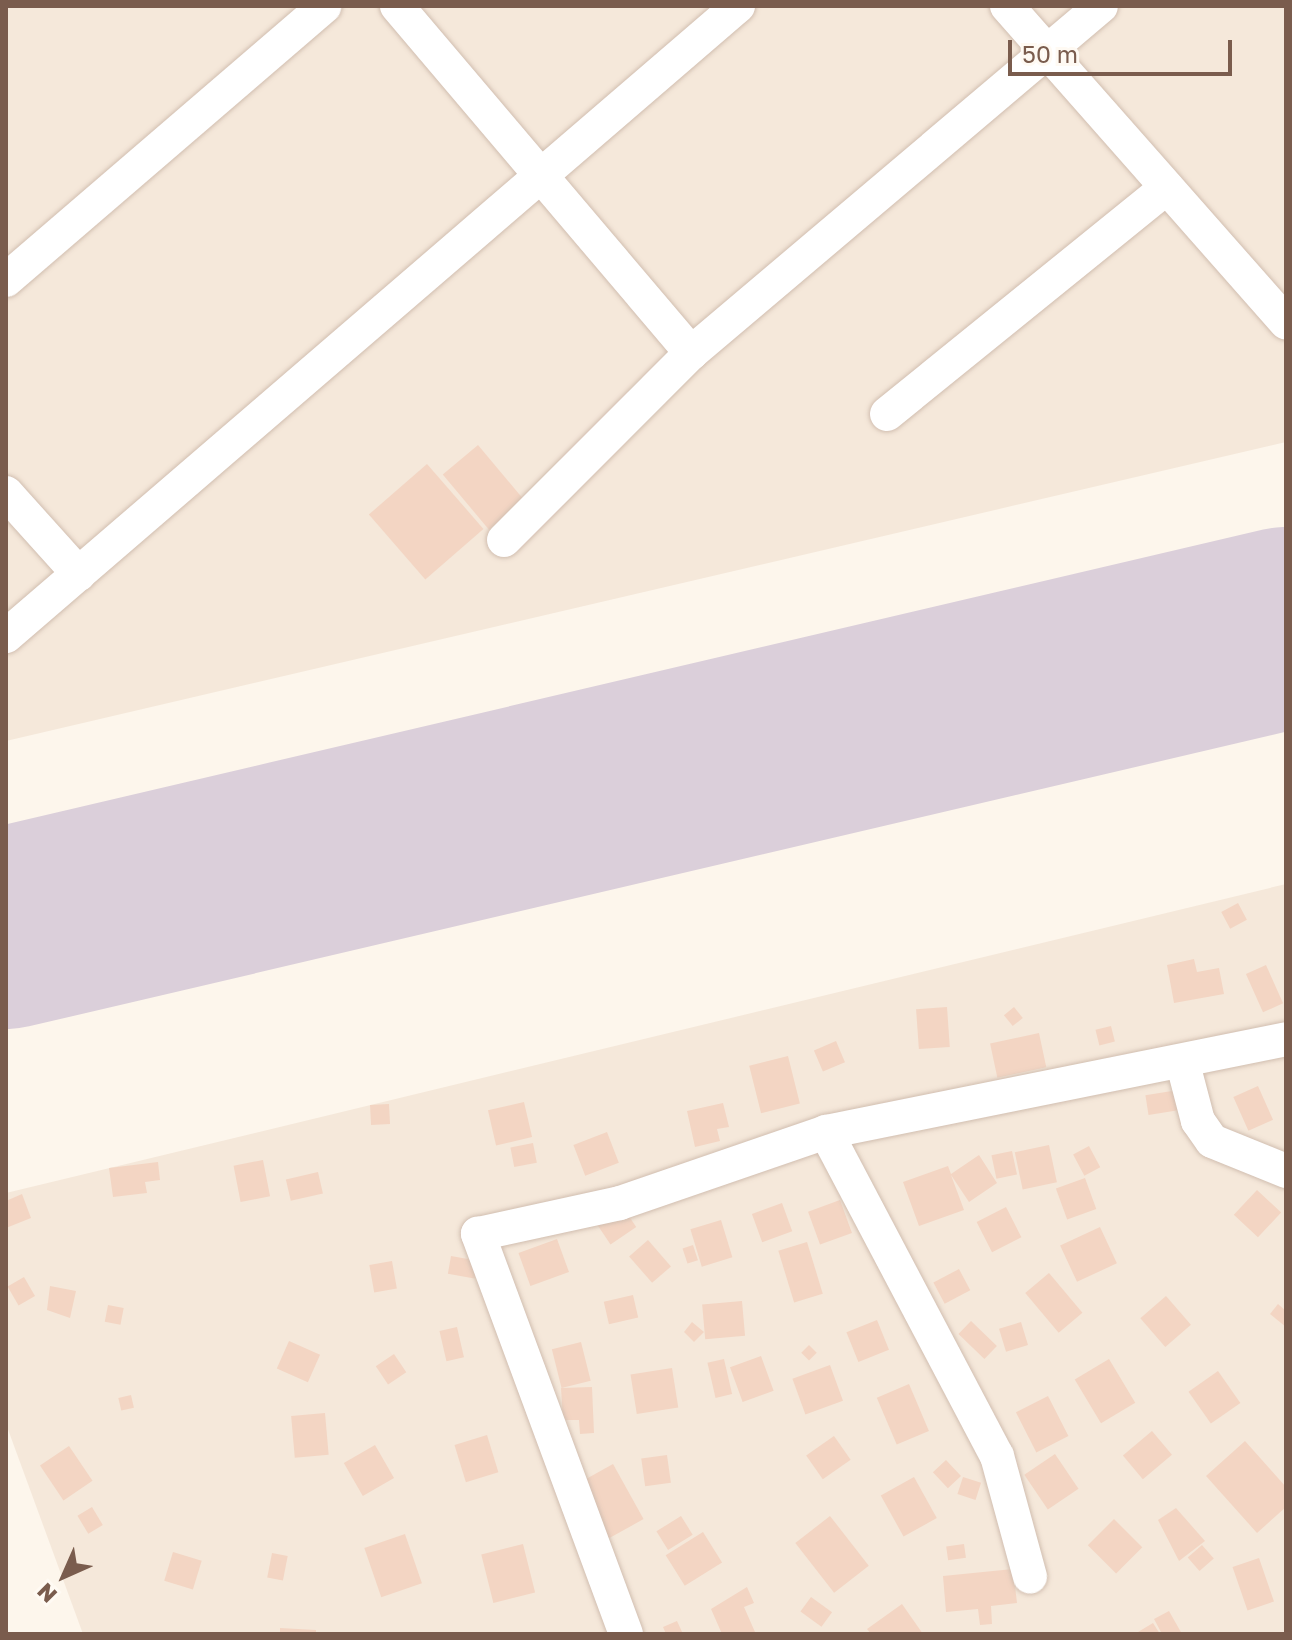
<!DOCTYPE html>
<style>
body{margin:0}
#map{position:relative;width:1292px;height:1640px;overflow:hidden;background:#fdf6ec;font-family:"Golos Text",sans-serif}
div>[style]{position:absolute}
.residential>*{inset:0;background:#f5e8da}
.runway>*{height:202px;margin:-101px;padding:0 101px;transform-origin:101px;border-radius:101px;background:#dbcfda}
.building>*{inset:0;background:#f3d5c3;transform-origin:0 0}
.roads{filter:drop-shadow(0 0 2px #d1beb0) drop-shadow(0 0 2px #d1beb0)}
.street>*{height:34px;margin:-17px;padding:0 17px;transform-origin:17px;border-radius:17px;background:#fff}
span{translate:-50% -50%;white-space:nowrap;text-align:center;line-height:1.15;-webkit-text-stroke:6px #fffaf3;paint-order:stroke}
.frame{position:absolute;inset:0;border:8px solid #7a5c4d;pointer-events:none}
.north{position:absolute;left:24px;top:1536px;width:80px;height:80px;-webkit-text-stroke:6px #fffaf3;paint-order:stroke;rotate:225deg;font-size:22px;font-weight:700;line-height:32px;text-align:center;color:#7a5c4d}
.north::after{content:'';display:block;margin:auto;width:28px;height:36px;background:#7a5c4d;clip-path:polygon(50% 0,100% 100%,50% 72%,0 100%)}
.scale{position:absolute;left:1008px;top:40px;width:224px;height:36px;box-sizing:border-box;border:4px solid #7a5c4d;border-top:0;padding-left:10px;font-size:24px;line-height:28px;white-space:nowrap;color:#7a5c4d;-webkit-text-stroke:6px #fffaf3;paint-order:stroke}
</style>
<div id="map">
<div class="residential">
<i style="clip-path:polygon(6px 6px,1286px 6px,1286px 442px,6px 741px)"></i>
<i style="clip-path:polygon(1286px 884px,1286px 1634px,83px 1634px,6px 1424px,6px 1193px)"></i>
</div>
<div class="runway">
<i style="left:6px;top:928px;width:1315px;rotate:-13.19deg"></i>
</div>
<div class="building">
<i style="left:478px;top:445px;width:72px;height:46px;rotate:50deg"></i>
<i style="left:427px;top:464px;width:86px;height:77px;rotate:49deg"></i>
<i style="left:1238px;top:903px;width:19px;height:19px;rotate:62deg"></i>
<i style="clip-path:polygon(1194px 959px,1197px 972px,1219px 968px,1224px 994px,1174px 1003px,1167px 965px)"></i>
<i style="left:1266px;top:965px;width:42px;height:22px;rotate:66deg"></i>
<i style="left:947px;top:1007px;width:40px;height:31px;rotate:86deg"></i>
<i style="left:1014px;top:1007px;width:14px;height:13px;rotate:51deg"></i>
<i style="left:1111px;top:1026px;width:16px;height:16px;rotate:76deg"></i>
<i style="left:1039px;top:1033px;width:35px;height:50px;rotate:78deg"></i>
<i style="left:836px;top:1041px;width:23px;height:24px;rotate:67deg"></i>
<i style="left:788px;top:1056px;width:49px;height:40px;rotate:76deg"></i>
<i style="left:1258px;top:1086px;width:37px;height:27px;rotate:66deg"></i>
<i style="left:1178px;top:1090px;width:20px;height:33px;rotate:81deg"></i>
<i style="left:524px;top:1102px;width:36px;height:37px;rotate:77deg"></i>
<i style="clip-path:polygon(723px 1103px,729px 1127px,717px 1129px,720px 1141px,695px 1147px,687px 1111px)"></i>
<i style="left:389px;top:1104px;width:20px;height:19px;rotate:87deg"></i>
<i style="left:607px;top:1132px;width:33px;height:36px;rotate:69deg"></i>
<i style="left:533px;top:1143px;width:20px;height:23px;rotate:79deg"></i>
<i style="left:1049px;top:1145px;width:38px;height:35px;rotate:78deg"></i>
<i style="left:1089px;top:1146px;width:24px;height:18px;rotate:62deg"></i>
<i style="left:1012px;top:1151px;width:24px;height:21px;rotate:78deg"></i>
<i style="clip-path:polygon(979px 1155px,997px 1183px,969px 1202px,951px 1175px,964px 1210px,919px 1226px,903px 1182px,948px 1166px,951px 1174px)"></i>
<i style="left:263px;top:1160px;width:37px;height:30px;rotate:79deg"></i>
<i style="clip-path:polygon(158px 1162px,160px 1180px,145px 1182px,147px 1193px,113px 1197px,109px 1168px)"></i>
<i style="left:318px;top:1172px;width:22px;height:33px;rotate:77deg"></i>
<i style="left:1085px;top:1178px;width:33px;height:31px;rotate:70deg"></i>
<i style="left:1257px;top:1190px;width:33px;height:34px;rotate:43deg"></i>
<i style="clip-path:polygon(22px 1194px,31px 1218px,6px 1228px,6px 1201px)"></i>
<i style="left:840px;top:1200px;width:35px;height:34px;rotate:70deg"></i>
<i style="left:620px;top:1203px;width:29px;height:31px;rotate:56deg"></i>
<i style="left:782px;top:1203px;width:30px;height:32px;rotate:70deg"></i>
<i style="left:1006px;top:1207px;width:34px;height:33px;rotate:63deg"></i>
<i style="left:721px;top:1220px;width:39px;height:32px;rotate:73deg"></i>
<i style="left:1100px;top:1227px;width:40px;height:44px;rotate:65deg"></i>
<i style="left:557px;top:1239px;width:35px;height:41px;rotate:70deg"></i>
<i style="left:648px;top:1240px;width:35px;height:25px;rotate:49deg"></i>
<i style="left:807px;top:1242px;width:54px;height:30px;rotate:73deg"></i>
<i style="left:693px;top:1245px;width:16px;height:11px;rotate:72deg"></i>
<i style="left:451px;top:1256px;width:27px;height:18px;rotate:10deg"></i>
<i style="left:392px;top:1261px;width:28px;height:23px;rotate:80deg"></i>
<i style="left:959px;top:1269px;width:24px;height:29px;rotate:62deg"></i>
<i style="left:1049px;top:1273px;width:52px;height:31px;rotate:50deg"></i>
<i style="left:24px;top:1277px;width:22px;height:19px;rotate:60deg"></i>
<i style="clip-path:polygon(50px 1286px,76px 1291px,70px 1318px,47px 1310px)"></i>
<i style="left:633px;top:1295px;width:23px;height:30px;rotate:77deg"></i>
<i style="left:1166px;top:1296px;width:38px;height:34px;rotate:49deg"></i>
<i style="left:742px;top:1301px;width:35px;height:40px;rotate:85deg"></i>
<i style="clip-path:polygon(1278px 1304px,1286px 1311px,1286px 1327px,1270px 1314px)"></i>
<i style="left:108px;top:1305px;width:16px;height:17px;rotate:11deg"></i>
<i style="left:877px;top:1320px;width:32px;height:33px;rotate:68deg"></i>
<i style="left:971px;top:1321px;width:36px;height:18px;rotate:44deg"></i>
<i style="clip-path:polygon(692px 1322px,704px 1332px,694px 1342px,684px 1332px)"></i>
<i style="left:1021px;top:1322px;width:24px;height:23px;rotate:73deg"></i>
<i style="left:457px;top:1327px;width:31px;height:18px;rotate:77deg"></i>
<i style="left:289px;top:1341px;width:34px;height:30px;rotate:24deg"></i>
<i style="left:581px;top:1342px;width:40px;height:30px;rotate:76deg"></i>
<i style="left:809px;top:1345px;width:11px;height:11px;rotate:45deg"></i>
<i style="left:394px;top:1354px;width:22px;height:22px;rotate:56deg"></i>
<i style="left:761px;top:1356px;width:37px;height:33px;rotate:70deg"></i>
<i style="left:724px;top:1359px;width:36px;height:17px;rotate:77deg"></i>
<i style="left:1109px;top:1359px;width:51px;height:40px;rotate:59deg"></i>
<i style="left:830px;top:1365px;width:38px;height:40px;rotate:70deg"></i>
<i style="left:672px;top:1368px;width:40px;height:42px;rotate:81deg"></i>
<i style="left:1218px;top:1371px;width:39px;height:36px;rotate:55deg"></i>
<i style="left:909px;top:1384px;width:51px;height:35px;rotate:67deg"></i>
<i style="clip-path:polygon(592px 1387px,594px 1433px,580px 1434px,579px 1420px,563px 1420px,561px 1388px)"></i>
<i style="left:131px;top:1395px;width:13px;height:13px;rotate:77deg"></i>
<i style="left:1048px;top:1396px;width:45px;height:36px;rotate:63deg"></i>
<i style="left:325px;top:1413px;width:42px;height:34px;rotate:85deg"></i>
<i style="left:1152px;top:1431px;width:31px;height:38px;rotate:50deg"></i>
<i style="left:487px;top:1435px;width:39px;height:34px;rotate:73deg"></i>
<i style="left:834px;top:1436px;width:29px;height:34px;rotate:55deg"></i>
<i style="clip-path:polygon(1245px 1441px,1286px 1487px,1286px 1507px,1257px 1533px,1206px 1476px)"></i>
<i style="left:375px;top:1445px;width:38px;height:36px;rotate:60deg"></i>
<i style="left:69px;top:1446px;width:42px;height:35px;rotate:56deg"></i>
<i style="left:1055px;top:1454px;width:42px;height:37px;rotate:56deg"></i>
<i style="left:667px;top:1455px;width:28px;height:26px;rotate:82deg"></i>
<i style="left:946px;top:1460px;width:22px;height:18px;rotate:47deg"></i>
<i style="left:613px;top:1464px;width:63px;height:40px;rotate:61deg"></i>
<i style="left:914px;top:1477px;width:47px;height:38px;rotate:61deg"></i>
<i style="left:963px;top:1477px;width:19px;height:18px;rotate:18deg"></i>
<i style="left:92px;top:1507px;width:21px;height:17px;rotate:59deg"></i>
<i style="clip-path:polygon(1176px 1508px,1205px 1541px,1179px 1561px,1158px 1520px)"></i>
<i style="left:681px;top:1516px;width:22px;height:29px;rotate:58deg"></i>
<i style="left:830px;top:1516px;width:63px;height:44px;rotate:52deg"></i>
<i style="left:1114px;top:1519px;width:40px;height:37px;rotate:45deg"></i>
<i style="left:703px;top:1532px;width:36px;height:44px;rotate:58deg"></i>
<i style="left:405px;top:1534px;width:52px;height:43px;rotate:71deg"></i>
<i style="left:523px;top:1544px;width:50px;height:43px;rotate:76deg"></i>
<i style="left:964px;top:1544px;width:14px;height:18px;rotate:82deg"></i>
<i style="left:1202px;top:1545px;width:18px;height:19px;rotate:49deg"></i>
<i style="left:173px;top:1552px;width:30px;height:30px;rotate:17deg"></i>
<i style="left:272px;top:1553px;width:16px;height:25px;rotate:11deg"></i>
<i style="left:1259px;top:1558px;width:46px;height:28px;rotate:71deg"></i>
<i style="clip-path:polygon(1013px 1569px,1017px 1603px,991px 1606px,992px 1624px,980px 1625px,978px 1609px,946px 1612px,943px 1576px)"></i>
<i style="clip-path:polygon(747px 1587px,754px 1603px,744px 1607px,755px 1632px,722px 1634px,711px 1609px)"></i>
<i style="left:811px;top:1597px;width:26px;height:18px;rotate:36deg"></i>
<i style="clip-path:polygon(902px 1604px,923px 1634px,871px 1634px,867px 1629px)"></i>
<i style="clip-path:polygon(1169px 1611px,1182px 1634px,1162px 1634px,1154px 1619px)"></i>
<i style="clip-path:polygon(677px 1621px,683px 1634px,666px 1634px,663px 1627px)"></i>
<i style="clip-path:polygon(1153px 1623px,1160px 1634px,1139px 1634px,1138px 1632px)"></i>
<i style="clip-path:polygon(280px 1628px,316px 1630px,316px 1634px,280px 1634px)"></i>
</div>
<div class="roads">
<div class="street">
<i style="left:397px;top:6px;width:455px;rotate:49.7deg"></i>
<i style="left:1007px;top:6px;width:422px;rotate:48.6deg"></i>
<i style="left:6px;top:280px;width:420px;rotate:-40.7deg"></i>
<i style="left:887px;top:414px;width:360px;rotate:-39deg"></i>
<i style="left:6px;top:493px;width:109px;rotate:48deg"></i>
<i style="left:504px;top:540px;width:264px;rotate:-45deg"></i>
<i style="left:691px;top:353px;width:537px;rotate:-40.24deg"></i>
<i style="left:6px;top:636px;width:966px;rotate:-40.72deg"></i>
<i style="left:1183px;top:1064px;width:59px;rotate:75.3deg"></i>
<i style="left:1198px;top:1121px;width:24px;rotate:55deg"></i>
<i style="left:1212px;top:1141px;width:80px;rotate:22.1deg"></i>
<i style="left:826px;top:1132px;width:366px;rotate:62.2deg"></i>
<i style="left:997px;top:1456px;width:125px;rotate:74.7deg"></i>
<i style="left:626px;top:1634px;width:427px;rotate:-110.3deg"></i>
<i style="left:478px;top:1234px;width:145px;rotate:-12.3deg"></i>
<i style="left:620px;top:1203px;width:218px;rotate:-19deg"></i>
<i style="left:826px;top:1132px;width:469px;rotate:-11.4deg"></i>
</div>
</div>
<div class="frame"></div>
<div class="north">N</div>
<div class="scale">50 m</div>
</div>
